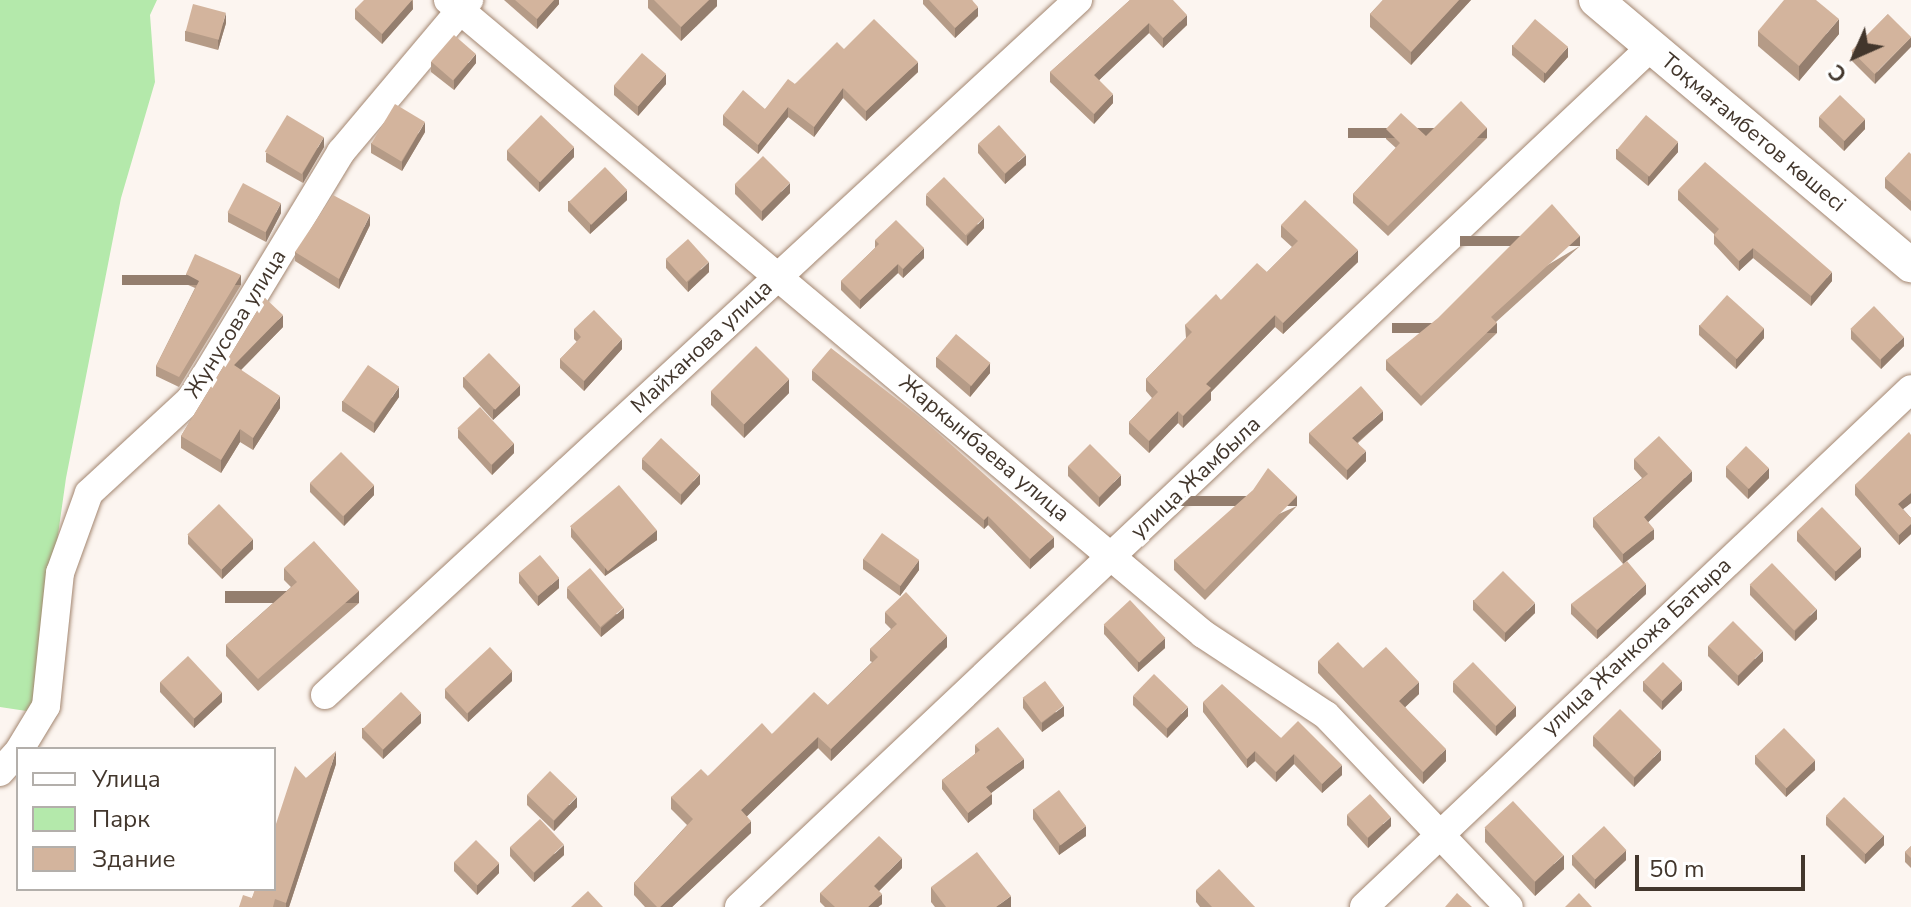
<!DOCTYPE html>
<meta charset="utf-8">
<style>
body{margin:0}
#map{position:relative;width:1911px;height:907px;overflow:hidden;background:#fcf5f0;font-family:"Nunito Sans",sans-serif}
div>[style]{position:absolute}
.green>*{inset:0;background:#b4e9ab}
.roads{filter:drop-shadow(0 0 2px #a38670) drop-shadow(0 0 2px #a38670)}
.minor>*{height:28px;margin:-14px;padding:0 14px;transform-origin:14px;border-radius:14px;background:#fff}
.tertiary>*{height:34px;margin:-17px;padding:0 17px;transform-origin:17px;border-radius:17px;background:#fff}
.wall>*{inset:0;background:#b59b87}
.shaded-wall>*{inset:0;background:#947e6e;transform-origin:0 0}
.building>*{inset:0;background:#d3b49d;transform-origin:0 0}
span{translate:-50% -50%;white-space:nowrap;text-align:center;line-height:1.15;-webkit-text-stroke:7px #fff;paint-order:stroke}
.street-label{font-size:22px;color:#42362c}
.legend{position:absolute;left:16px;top:747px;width:260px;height:144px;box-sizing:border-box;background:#fff;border:2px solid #b3afab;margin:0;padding:10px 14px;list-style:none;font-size:24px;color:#42362c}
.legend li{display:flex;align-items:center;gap:16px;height:40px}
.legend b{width:40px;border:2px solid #b3afab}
.north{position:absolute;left:1815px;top:16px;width:80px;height:80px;-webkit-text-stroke:6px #fff;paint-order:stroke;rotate:225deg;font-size:22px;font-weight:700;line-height:32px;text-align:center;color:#42362c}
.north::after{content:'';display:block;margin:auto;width:28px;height:36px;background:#42362c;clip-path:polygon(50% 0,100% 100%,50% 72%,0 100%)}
.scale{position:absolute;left:1635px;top:855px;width:170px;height:36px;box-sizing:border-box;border:4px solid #42362c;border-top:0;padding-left:10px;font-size:24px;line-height:28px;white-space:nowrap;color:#42362c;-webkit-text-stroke:6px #fff;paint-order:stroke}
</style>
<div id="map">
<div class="green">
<i style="clip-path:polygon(0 0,157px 0,150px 15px,155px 82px,121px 198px,66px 478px,33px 712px,0 707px)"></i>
</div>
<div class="roads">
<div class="minor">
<i style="left:448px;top:0;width:986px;rotate:40.02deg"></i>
<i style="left:1203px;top:634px;width:147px;rotate:33.4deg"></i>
<i style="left:1326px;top:715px;width:265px;rotate:46.4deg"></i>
<i style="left:325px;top:695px;width:1025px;rotate:-42.71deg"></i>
<i style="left:20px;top:749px;width:50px;rotate:-58.8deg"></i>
<i style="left:46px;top:706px;width:134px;rotate:-84deg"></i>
<i style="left:60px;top:573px;width:85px;rotate:-70.1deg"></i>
<i style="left:89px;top:493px;width:140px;rotate:-42.7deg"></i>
<i style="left:192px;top:398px;width:288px;rotate:-58.8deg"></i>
<i style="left:341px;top:152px;width:199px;rotate:-49.9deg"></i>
<i style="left:0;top:772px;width:27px;rotate:-48deg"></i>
<i style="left:739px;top:907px;width:1254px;rotate:-43.32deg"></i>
<i style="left:1364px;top:907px;width:753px;rotate:-43.44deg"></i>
</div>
<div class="tertiary">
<i style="left:1596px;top:0;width:412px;rotate:40.1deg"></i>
</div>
</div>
<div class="wall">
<i style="clip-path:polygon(413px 0,413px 9px,382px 44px,355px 19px,355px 9px)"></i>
<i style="clip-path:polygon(504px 0,559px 0,559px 4px,537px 29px)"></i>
<i style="clip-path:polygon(648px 0,717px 0,717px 6px,681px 41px,648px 8px)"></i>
<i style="clip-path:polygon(923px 0,972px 0,978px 16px,955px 38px,923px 4px)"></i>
<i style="clip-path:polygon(1130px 0,1187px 25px,1163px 48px,1149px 33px,1099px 80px,1113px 103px,1094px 124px,1050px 82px,1050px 72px)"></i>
<i style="clip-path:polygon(1383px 0,1471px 0,1411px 65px,1370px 27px,1370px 14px)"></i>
<i style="clip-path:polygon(1888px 14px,1875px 84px,1852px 61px,1852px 51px)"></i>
<i style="clip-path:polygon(226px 23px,218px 50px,185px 41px,185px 31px)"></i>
<i style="clip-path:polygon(1758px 31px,1839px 34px,1799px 81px,1758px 46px)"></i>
<i style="clip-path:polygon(1512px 45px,1568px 57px,1544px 83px,1512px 55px)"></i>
<i style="clip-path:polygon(844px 49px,918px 72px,866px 121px,843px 98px,814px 137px,788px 117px,758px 154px,723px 125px,723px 115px,765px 109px,795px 84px)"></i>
<i style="clip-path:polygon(431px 62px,476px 63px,454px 90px,431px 72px)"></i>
<i style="clip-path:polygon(666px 84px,638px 116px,614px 95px,614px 85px)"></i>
<i style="clip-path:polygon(1819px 117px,1865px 129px,1844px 151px,1819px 127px)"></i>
<i style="clip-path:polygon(1386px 129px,1426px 136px,1487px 138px,1388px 236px,1353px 203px,1353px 194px,1396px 148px,1386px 139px)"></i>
<i style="clip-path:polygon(425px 132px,402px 171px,371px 153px,371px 143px)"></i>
<i style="clip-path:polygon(978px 144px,1026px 165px,1005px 184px,978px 153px)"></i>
<i style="clip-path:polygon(324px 147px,303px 183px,266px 162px,266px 153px)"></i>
<i style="clip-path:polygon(1616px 149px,1678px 152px,1648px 186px,1616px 159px)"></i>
<i style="clip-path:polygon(507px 150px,574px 157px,539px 192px,507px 160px)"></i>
<i style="clip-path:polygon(1911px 154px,1911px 211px,1885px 188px,1885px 178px)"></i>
<i style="clip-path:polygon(735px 184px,790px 193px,762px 221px,735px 194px)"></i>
<i style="clip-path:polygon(1678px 190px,1832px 281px,1811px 306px,1753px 258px,1739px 271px,1714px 244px,1714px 234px,1678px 200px)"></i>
<i style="clip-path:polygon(926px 195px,984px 228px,967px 246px,926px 205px)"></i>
<i style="clip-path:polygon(627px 200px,590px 234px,568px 211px,568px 201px)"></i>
<i style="clip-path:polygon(228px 212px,281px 213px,266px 242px,228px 222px)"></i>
<i style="clip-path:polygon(370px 225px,339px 289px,295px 261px,295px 252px)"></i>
<i style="clip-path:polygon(1281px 225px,1358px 262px,1283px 334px,1275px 327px,1211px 392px,1211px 400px,1183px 428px,1178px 423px,1149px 453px,1129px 434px,1129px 422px,1152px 398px,1146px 391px,1146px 379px,1186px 338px,1185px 325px,1221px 300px,1267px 272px,1292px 247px,1281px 237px)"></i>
<i style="clip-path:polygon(875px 240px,924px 258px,903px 278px,898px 273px,860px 309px,841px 290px,841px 281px,875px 248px)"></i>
<i style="clip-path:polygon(1580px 246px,1496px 322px,1497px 333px,1421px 406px,1386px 370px,1386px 360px)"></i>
<i style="clip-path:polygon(666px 259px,709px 272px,688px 292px,666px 268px)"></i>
<i style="clip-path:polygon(186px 274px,241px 285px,179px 387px,156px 376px,156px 366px,195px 288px,186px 284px)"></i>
<i style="clip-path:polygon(265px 298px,283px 327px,241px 370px,280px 408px,253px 450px,240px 442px,221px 473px,181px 448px,181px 436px)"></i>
<i style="clip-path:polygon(1699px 325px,1764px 338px,1736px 369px,1699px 335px)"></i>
<i style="clip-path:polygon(574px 329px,622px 349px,584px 391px,560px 368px,560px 359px,577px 342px,574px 339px)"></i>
<i style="clip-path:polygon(1851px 329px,1904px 346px,1881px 369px,1851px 339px)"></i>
<i style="clip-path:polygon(936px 357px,990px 373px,970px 397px,936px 367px)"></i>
<i style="clip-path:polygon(812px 370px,1054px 547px,1030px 569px,988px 525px,984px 529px,812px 380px)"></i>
<i style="clip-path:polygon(463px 377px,520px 395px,493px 420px,463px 387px)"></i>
<i style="clip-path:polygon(711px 391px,789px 393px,744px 438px,711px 405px)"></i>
<i style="clip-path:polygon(399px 397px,374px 433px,342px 411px,342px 401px)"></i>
<i style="clip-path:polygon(1383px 420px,1358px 443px,1366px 461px,1347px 480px,1309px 443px,1309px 433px)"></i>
<i style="clip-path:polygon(458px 429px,514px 453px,492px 475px,458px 438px)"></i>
<i style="clip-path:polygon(1911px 435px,1911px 503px,1903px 509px,1911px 518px,1911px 534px,1899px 545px,1855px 495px,1855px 485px)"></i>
<i style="clip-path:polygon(642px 459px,700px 484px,681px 505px,642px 469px)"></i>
<i style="clip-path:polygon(1634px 459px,1692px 481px,1648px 522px,1654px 539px,1623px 564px,1593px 527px,1593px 518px,1642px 478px,1634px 469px)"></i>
<i style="clip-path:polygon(1068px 466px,1121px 485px,1099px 507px,1068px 476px)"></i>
<i style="clip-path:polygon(1726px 467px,1769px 478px,1748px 499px,1726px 477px)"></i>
<i style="clip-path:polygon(310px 483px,374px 495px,344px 526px,310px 492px)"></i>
<i style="clip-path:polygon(1297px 506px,1205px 600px,1174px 570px,1174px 560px)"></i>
<i style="clip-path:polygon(571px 527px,657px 540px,605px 576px,571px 537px)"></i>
<i style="clip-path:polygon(1797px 531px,1861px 557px,1835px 581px,1797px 541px)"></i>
<i style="clip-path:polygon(188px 535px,253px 549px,222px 579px,188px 544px)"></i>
<i style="clip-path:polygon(863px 559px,919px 570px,900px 596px,863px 569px)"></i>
<i style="clip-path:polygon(284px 568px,359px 603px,258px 691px,226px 656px,226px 645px,291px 587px,284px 580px)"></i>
<i style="clip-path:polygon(519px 573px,559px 588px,538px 606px,519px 583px)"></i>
<i style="clip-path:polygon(1750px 585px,1817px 619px,1795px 641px,1750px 595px)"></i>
<i style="clip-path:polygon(567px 588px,624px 618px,601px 637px,567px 598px)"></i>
<i style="clip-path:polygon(1646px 594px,1597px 639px,1571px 614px,1571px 604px)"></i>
<i style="clip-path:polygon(1473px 600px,1535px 613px,1505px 642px,1473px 610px)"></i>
<i style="clip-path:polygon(885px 612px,947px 647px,831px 761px,818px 748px,747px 816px,751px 833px,672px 907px,645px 907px,634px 895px,634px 883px,687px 825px,671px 809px,671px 797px,708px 776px,772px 734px,828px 705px,872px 662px,870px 661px,870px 649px,891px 629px,885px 623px)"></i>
<i style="clip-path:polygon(1104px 625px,1165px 648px,1138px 672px,1104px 634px)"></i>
<i style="clip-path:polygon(1708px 646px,1763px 661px,1738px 686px,1708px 656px)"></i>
<i style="clip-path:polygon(1318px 661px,1363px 668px,1419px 694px,1405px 707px,1446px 761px,1423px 784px,1318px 673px)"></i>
<i style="clip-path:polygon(512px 681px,468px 722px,445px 698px,445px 689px)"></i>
<i style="clip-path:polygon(1643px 681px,1682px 690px,1662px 710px,1643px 691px)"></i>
<i style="clip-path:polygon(160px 682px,222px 702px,194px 728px,160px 692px)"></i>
<i style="clip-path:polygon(1453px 682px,1516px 716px,1496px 736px,1453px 692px)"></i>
<i style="clip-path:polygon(1133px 696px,1188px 716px,1167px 738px,1133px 705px)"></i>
<i style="clip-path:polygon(1023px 698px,1064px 716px,1042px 732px,1023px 708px)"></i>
<i style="clip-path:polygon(1203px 702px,1281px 738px,1342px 775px,1322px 793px,1294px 764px,1276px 782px,1255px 761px,1247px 768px,1203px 712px)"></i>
<i style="clip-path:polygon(421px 723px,383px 759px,362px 738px,362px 728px)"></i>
<i style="clip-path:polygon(1593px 736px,1661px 760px,1634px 787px,1593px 746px)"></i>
<i style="clip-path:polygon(975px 745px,1024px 768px,991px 793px,992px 804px,968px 823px,942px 789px,942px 780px,975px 754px)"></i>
<i style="clip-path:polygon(1755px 755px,1815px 770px,1786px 797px,1755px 764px)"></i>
<i style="clip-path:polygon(336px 764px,289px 907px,239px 907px,252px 898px,306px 778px)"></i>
<i style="clip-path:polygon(527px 795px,577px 807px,554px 831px,527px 805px)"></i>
<i style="clip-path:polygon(1033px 809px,1086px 836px,1059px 855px,1033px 819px)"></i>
<i style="clip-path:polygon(1347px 815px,1391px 826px,1368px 848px,1347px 825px)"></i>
<i style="clip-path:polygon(1826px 816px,1884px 845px,1865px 864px,1826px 825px)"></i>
<i style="clip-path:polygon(1485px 828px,1564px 869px,1535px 896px,1485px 842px)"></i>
<i style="clip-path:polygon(1911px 846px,1911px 868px,1905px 862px,1905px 852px)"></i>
<i style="clip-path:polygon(510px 847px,564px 855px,534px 882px,510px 856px)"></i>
<i style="clip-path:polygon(1572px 855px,1626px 860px,1595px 889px,1572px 865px)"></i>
<i style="clip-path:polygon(454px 862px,499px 873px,477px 895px,454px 871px)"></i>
<i style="clip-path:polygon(902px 868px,879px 891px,882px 904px,878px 907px,825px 907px,820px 902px,820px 893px)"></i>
<i style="clip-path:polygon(931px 887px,1011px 907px,935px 907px,931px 902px)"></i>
<i style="clip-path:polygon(1196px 890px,1255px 907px,1200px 907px,1196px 902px)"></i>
</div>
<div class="shaded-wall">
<i style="clip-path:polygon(412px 0,413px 9px,382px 44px,382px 34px)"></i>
<i style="clip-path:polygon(554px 0,559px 0,559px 4px,537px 29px,537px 19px)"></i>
<i style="clip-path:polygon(709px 0,717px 0,717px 6px,681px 41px,681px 27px)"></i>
<i style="clip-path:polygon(1459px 0,1471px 0,1411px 65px,1411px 52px)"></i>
<i style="clip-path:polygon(978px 7px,978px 16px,955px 38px,955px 28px)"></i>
<i style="clip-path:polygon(226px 13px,226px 23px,218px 50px,218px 40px)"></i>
<i style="clip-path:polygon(1187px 15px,1187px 25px,1163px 48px,1163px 38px)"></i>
<i style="clip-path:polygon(1839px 19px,1839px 34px,1799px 81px,1799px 66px)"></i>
<i style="clip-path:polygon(1149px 23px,1149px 33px,1094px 85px,1094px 75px)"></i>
<i style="clip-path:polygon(1911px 37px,1911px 47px,1875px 84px,1875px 74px)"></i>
<i style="clip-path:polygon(1568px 47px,1568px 57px,1544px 83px,1544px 73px)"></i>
<i style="clip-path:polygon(476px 54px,476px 63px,454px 90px,454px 80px)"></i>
<i style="clip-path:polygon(918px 62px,918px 72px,866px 121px,866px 111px)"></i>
<i style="clip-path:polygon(666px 74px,666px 84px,638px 116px,638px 106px)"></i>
<i style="clip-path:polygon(843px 88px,843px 98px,814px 137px,814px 127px)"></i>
<i style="clip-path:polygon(1113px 94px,1113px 103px,1094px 124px,1094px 114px)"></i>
<i style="clip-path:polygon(788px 107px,788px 117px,758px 154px,758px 145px)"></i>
<i style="clip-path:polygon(1865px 119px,1865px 129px,1844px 151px,1844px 141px)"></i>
<i style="clip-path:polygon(425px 122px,425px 132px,402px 171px,402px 162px)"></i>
<i style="left:1487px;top:128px;width:10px;height:139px;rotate:90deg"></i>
<i style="clip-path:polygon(324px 137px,324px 147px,303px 183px,303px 173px)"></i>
<i style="clip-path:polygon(1678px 142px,1678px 152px,1648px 186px,1648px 177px)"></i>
<i style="clip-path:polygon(574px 147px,574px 157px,539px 192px,539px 182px)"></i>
<i style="clip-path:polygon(1026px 155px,1026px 165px,1005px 184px,1005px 174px)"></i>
<i style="clip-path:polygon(790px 183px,790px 193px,762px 221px,762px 211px)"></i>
<i style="clip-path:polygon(627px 190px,627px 200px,590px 234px,590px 225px)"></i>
<i style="clip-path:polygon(281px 203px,281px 213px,266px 242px,266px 232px)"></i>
<i style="clip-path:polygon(370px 215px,370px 225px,339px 289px,339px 279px)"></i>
<i style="clip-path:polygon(984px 218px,984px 228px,967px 246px,967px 236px)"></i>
<i style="left:1580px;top:236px;width:10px;height:120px;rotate:90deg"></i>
<i style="clip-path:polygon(924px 248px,924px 258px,903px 278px,903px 269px)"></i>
<i style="clip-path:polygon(1753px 248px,1753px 258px,1739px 271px,1739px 261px)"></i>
<i style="clip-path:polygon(1358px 250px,1358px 262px,1283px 334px,1283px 323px)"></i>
<i style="clip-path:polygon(709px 262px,709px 272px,688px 292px,688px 282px)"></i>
<i style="clip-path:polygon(898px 264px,898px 273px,860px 309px,860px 300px)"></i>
<i style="clip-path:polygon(1832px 272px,1832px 281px,1811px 306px,1811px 296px)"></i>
<i style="left:241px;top:275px;width:10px;height:119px;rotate:90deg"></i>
<i style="clip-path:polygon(283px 315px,283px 327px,234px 377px,234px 365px)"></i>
<i style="clip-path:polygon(1275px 315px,1275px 327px,1211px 392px,1211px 400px,1183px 428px,1183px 416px,1206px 384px)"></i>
<i style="left:1497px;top:323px;width:10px;height:105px;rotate:90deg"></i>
<i style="clip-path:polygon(1764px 328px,1764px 338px,1736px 369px,1736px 359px)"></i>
<i style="clip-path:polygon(1904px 337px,1904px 346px,1881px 369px,1881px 359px)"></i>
<i style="clip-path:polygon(622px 339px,622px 349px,584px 391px,584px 381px)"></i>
<i style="clip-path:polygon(990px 363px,990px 373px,970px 397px,970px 387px)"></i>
<i style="clip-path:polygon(789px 379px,789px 393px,744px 438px,744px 424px)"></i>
<i style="clip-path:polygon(520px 385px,520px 395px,493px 420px,493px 410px)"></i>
<i style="clip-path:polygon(399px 387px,399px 397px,374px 433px,374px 424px)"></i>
<i style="clip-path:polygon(280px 396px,280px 408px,253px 450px,253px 438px)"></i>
<i style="clip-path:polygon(1178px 411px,1178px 423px,1149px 453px,1149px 441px)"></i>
<i style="clip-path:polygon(1383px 411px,1383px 420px,1352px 447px,1352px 438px)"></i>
<i style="clip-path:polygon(240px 429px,240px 442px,221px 473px,221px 460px)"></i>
<i style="clip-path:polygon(514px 443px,514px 453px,492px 475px,492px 465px)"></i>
<i style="clip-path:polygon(1366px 451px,1366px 461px,1347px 480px,1347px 470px)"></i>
<i style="clip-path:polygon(1769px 468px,1769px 478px,1748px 499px,1748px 489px)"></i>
<i style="clip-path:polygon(1692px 471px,1692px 481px,1644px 526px,1644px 517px)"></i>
<i style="clip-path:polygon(700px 474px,700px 484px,681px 505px,681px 495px)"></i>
<i style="clip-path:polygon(1121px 475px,1121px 485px,1099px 507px,1099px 498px)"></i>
<i style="clip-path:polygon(374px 485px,374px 495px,344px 526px,344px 516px)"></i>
<i style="clip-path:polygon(1911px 493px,1911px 503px,1898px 513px,1898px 504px)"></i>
<i style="left:1297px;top:496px;width:10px;height:132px;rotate:90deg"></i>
<i style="clip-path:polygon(988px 516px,988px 525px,984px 529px,984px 520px)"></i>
<i style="clip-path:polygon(1911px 524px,1911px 534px,1899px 545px,1899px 535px)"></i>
<i style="clip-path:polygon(1654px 529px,1654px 539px,1623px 564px,1623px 554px)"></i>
<i style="clip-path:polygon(657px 530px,657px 540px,605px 576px,605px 566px)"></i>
<i style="clip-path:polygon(1054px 537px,1054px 547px,1030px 569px,1030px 559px)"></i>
<i style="clip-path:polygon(253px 539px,253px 549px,222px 579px,222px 569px)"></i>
<i style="clip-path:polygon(1861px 547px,1861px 557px,1835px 581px,1835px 571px)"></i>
<i style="clip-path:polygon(919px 560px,919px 570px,900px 596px,900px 586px)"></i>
<i style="clip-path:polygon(559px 578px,559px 588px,538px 606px,538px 596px)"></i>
<i style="clip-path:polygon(1646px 584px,1646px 594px,1597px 639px,1597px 630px)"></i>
<i style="left:359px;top:591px;width:12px;height:134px;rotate:90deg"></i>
<i style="clip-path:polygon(1535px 603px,1535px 613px,1505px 642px,1505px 633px)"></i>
<i style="clip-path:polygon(624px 608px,624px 618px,601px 637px,601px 628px)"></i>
<i style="clip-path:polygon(1817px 609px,1817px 619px,1795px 641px,1795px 631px)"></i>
<i style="clip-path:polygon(947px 636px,947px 647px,831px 761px,831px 749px)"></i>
<i style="clip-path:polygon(1165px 638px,1165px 648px,1138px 672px,1138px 662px)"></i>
<i style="clip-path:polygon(1763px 651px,1763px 661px,1738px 686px,1738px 676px)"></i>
<i style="clip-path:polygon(512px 671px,512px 681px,468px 722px,468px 713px)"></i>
<i style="clip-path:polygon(1682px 681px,1682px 690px,1662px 710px,1662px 700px)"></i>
<i style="clip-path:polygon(1419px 682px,1419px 694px,1399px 713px,1399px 701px)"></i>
<i style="clip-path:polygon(222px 692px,222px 702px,194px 728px,194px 718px)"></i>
<i style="clip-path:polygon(1064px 706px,1064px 716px,1042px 732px,1042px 723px)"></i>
<i style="clip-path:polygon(1516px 706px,1516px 716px,1496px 736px,1496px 726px)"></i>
<i style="clip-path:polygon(1188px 707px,1188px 716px,1167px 738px,1167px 729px)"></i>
<i style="clip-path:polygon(421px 713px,421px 723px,383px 759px,383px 749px)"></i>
<i style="clip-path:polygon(818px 737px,818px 748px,741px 822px,741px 810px)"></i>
<i style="clip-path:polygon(1446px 749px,1446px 761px,1423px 784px,1423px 772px)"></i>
<i style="clip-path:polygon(1661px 750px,1661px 760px,1634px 787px,1634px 778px)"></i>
<i style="clip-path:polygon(336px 751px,336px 764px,289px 907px,286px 907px,286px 903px)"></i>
<i style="clip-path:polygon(1255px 751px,1255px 761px,1247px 768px,1247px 759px)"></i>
<i style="clip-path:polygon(1294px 754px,1294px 764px,1276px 782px,1276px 772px)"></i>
<i style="clip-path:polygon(1024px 759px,1024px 768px,986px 797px,986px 787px)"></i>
<i style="clip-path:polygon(1815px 760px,1815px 770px,1786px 797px,1786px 787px)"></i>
<i style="clip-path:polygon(1342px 765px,1342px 775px,1322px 793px,1322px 784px)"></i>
<i style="clip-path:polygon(992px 794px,992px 804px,968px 823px,968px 813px)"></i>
<i style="clip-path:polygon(577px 797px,577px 807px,554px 831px,554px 821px)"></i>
<i style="clip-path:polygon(1391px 817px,1391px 826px,1368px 848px,1368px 838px)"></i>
<i style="clip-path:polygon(751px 821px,751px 833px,672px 907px,660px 907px)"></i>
<i style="clip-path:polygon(1086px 826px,1086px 836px,1059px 855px,1059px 846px)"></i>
<i style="clip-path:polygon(1884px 835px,1884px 845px,1865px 864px,1865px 854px)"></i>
<i style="clip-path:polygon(564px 845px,564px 855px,534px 882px,534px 873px)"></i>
<i style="clip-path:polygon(1626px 850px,1626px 860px,1595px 889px,1595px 879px)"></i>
<i style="clip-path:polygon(1564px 855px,1564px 869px,1535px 896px,1535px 881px)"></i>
<i style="clip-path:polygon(902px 858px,902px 868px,874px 896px,874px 886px)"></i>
<i style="clip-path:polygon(499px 863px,499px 873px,477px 895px,477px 885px)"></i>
<i style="clip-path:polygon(882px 894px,882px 904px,878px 907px,868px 907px)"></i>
<i style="clip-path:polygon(1011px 896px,1011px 907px,996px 907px)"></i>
</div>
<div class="building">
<i style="clip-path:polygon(364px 0,412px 0,382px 34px,355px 9px)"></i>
<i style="clip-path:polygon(515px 0,554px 0,537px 19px)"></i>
<i style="clip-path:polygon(654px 0,709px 0,681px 27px)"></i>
<i style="clip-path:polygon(929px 0,972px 0,978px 7px,955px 28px)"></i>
<i style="clip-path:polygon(1130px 0,1173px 0,1187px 15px,1163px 38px,1149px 23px,1094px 75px,1113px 94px,1094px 114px,1050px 72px)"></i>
<i style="clip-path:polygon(1383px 0,1459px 0,1411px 52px,1370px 14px)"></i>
<i style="clip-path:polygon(1784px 0,1816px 0,1839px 19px,1799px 66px,1758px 31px)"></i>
<i style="left:193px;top:4px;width:34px;height:28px;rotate:15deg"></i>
<i style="left:1888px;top:14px;width:33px;height:52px;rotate:45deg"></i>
<i style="clip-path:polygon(874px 19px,918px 62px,866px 111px,843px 88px,814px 127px,788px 107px,758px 145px,723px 115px,743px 90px,765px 109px,788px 79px,795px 84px,837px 42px,844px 49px)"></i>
<i style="left:1535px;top:19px;width:43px;height:35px;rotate:40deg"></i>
<i style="left:454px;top:35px;width:29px;height:35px;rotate:41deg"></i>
<i style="left:642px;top:53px;width:32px;height:43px;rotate:41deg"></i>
<i style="left:1840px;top:95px;width:35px;height:30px;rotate:44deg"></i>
<i style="clip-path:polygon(1461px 101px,1487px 128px,1388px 226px,1353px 194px,1400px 143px,1386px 129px,1401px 113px,1426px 136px)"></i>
<i style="left:395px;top:104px;width:35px;height:46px;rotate:31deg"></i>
<i style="left:287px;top:115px;width:43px;height:43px;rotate:31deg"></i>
<i style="left:541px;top:115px;width:46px;height:49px;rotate:44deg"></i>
<i style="left:1646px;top:115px;width:42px;height:45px;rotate:40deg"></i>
<i style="left:999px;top:125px;width:40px;height:28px;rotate:48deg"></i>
<i style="clip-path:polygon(1909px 152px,1911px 154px,1911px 201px,1885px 178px)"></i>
<i style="left:763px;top:156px;width:38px;height:40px;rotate:45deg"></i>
<i style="clip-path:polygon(1705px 162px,1832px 272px,1811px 296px,1753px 248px,1739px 261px,1714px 235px,1719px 229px,1678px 190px)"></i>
<i style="left:605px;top:167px;width:32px;height:50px;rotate:46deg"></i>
<i style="left:944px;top:177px;width:57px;height:25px;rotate:46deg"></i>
<i style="left:243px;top:183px;width:43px;height:33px;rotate:28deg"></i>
<i style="clip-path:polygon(333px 195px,370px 215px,339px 279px,295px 252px)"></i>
<i style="clip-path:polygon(1305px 200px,1358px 250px,1283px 323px,1275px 315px,1206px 384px,1211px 388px,1183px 416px,1178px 411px,1149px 441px,1129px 422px,1158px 392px,1146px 379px,1192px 332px,1185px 325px,1216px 294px,1221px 300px,1257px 263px,1267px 272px,1298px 241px,1281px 225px)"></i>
<i style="clip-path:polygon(1552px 204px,1580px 236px,1491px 317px,1497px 323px,1421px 396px,1386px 360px,1438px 318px)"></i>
<i style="clip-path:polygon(896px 220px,924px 248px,903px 269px,898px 264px,860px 300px,841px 281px,879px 244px,875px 240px)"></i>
<i style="left:688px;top:239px;width:31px;height:30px;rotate:48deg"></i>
<i style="clip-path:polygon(195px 254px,241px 275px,179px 377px,156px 366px,199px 281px,186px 274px)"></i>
<i style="left:1727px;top:295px;width:50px;height:41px;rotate:42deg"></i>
<i style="clip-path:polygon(265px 298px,283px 315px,234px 365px,280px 396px,253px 438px,240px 429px,221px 460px,181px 436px)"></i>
<i style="left:1874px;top:306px;width:43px;height:33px;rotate:46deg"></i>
<i style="clip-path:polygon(594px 310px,622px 339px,584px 381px,560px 359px,581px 337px,574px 329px)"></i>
<i style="left:956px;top:334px;width:45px;height:30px;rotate:40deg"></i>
<i style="left:756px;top:346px;width:47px;height:64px;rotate:45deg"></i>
<i style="clip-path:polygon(831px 348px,925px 421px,1054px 537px,1030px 559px,988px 516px,984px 520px,812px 370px)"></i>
<i style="left:489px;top:353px;width:45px;height:35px;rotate:46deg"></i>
<i style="left:368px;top:365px;width:38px;height:44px;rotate:35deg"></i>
<i style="clip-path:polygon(1361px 386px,1383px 411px,1352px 438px,1366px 451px,1347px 470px,1309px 433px)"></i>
<i style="left:480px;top:407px;width:50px;height:31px;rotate:47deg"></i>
<i style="clip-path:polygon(1909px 432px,1911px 435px,1911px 493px,1898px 504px,1911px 518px,1911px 524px,1899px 535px,1855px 485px)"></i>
<i style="clip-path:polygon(1659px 436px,1692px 471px,1644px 517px,1654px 529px,1623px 554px,1593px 518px,1648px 474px,1634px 459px)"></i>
<i style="left:661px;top:438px;width:53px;height:28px;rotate:43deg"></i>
<i style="left:1090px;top:444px;width:44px;height:31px;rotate:45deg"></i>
<i style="left:1746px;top:446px;width:32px;height:29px;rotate:44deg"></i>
<i style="left:341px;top:452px;width:47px;height:44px;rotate:45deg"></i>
<i style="clip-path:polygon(1268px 468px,1297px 496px,1205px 590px,1174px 560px,1253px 490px)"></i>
<i style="left:619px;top:485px;width:59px;height:64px;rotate:50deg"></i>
<i style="left:219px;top:504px;width:49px;height:44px;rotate:46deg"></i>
<i style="left:1822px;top:507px;width:56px;height:35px;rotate:46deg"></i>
<i style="left:882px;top:533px;width:46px;height:32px;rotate:36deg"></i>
<i style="clip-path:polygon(314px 541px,359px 591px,258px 679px,226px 645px,297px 582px,284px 568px)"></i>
<i style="left:540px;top:555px;width:30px;height:28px;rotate:50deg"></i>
<i style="clip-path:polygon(1627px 561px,1646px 584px,1597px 630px,1571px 604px)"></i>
<i style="left:1772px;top:563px;width:64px;height:31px;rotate:46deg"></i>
<i style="left:590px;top:568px;width:52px;height:30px;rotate:50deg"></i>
<i style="left:1503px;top:571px;width:45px;height:42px;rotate:45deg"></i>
<i style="clip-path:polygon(906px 592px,947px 636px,831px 749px,818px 737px,741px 810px,751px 821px,660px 907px,657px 907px,634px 883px,693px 819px,671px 797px,701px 769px,708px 776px,762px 723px,772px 734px,814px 692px,828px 705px,878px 657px,870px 649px,897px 624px,885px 612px)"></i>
<i style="left:1130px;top:600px;width:52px;height:36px;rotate:47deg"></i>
<i style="left:1733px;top:621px;width:42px;height:35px;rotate:45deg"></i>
<i style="clip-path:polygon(1338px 642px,1363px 668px,1386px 647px,1419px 682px,1399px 701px,1446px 749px,1423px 772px,1318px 661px)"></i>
<i style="left:490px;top:647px;width:33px;height:62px;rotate:47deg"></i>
<i style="left:188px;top:656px;width:50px;height:38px;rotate:47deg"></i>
<i style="left:1473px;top:662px;width:62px;height:28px;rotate:46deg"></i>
<i style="left:1663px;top:662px;width:27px;height:28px;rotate:45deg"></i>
<i style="left:1154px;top:674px;width:47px;height:30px;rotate:44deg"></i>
<i style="left:1045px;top:681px;width:31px;height:28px;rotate:53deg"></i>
<i style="clip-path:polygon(1222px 684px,1281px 738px,1298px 721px,1342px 765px,1322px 784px,1294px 754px,1276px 772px,1255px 751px,1247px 759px,1203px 702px)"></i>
<i style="left:401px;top:692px;width:29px;height:53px;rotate:46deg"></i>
<i style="left:1620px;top:709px;width:58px;height:38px;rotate:45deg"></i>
<i style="clip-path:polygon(998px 727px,1024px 759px,986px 787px,992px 794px,968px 813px,942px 780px,980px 750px,975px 745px)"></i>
<i style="left:1784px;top:728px;width:45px;height:40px;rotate:46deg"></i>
<i style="clip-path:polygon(336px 751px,286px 903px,275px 899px,273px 907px,239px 907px,243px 895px,252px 898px,255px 889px,274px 889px,274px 830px,295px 766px,306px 778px)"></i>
<i style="left:550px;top:771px;width:37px;height:33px;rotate:44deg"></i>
<i style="left:1059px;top:790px;width:45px;height:32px;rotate:53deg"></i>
<i style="left:1370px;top:794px;width:31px;height:31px;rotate:48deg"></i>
<i style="left:1844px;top:797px;width:55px;height:26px;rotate:44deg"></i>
<i style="left:1513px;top:801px;width:74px;height:39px;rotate:47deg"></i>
<i style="left:540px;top:819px;width:35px;height:41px;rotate:47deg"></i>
<i style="left:1604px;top:826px;width:33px;height:43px;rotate:47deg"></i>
<i style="clip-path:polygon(879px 836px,902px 858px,874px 886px,882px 894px,868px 907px,835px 907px,820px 893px)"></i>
<i style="left:476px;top:840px;width:33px;height:31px;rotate:45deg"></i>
<i style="clip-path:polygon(1911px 846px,1911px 858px,1905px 852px)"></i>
<i style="clip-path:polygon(977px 852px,1011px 896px,996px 907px,946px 907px,931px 887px)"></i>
<i style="clip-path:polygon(1219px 869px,1255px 907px,1212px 907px,1196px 890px)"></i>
<i style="clip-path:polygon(588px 891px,603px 907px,571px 907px)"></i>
<i style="clip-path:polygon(1457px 893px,1472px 907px,1445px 907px)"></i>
<i style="clip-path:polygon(1579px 893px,1592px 907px,1565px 907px)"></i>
</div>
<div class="street-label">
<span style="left:1753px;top:133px;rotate:40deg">Тоқмағамбетов көшесі</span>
<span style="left:236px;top:324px;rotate:-58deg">Жунусова улица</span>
<span style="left:702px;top:347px;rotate:-43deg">Майханова улица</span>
<span style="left:984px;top:449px;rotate:40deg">Жаркынбаева улица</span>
<span style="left:1196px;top:478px;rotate:-43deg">улица Жамбыла</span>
<span style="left:1637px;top:647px;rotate:-43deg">улица Жанкожа Батыра</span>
</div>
<ul class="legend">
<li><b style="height:10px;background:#fff"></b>Улица</li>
<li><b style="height:22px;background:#b4e9ab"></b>Парк</li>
<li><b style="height:22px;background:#d3b49d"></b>Здание</li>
</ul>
<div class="north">С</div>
<div class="scale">50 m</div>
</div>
